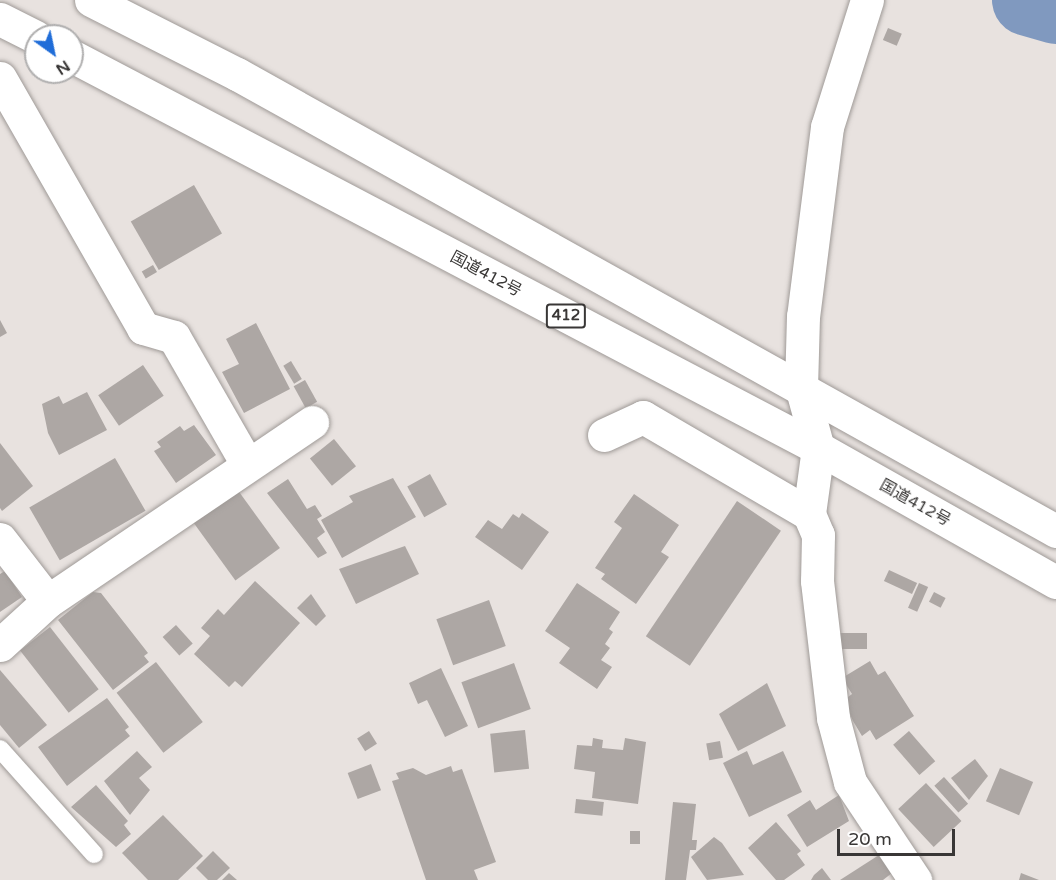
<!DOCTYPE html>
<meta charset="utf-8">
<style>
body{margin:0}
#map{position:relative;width:1056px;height:880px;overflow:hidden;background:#e8e2df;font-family:"Varela Round","Noto Sans JP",sans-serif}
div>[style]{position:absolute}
.river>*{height:72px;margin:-36px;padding:0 36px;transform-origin:36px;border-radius:36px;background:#8099bf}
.building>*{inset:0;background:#ada7a4;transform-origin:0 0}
.roads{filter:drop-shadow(0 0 2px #9f9a97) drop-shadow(0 0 2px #9f9a97)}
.service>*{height:18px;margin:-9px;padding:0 9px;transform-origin:9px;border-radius:9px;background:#fff}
.minor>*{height:33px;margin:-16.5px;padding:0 16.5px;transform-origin:16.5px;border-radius:16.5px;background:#fff}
.trunk>*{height:33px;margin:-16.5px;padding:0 16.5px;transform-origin:16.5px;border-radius:16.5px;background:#fff}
span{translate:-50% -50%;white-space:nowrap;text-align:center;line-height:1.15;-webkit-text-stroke:5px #fff;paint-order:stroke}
.shield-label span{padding:2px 4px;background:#fff;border:2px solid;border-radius:4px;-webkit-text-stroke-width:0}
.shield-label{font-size:15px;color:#393736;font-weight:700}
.street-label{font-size:16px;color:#393736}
.north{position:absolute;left:24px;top:24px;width:60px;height:60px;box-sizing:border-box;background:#fff;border:2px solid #b0afaf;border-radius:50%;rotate:147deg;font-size:16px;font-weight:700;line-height:24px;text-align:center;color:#393736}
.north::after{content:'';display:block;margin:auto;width:21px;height:27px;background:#206dd8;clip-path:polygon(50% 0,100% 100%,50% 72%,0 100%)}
.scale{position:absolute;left:837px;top:829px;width:118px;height:27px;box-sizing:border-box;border:3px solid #393736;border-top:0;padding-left:8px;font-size:18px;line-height:21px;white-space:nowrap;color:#393736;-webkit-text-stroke:4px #fff;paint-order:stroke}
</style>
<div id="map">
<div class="river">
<i style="left:1028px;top:0;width:29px;rotate:16deg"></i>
</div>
<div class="building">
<i style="left:888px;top:28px;width:15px;height:13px;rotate:23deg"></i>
<i style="left:194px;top:185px;width:56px;height:73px;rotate:60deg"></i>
<i style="left:153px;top:265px;width:8px;height:13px;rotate:60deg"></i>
<i style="clip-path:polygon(0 320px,7px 333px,0 337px)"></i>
<i style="clip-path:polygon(256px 323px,290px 389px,244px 413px,222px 372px,239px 364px,226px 339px)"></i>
<i style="left:291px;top:361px;width:21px;height:9px;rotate:59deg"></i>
<i style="left:143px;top:365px;width:37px;height:54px;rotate:56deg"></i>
<i style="left:305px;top:380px;width:25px;height:13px;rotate:61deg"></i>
<i style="clip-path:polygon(87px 392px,107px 430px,59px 455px,48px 433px,42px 404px,59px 396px,63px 404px)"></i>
<i style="clip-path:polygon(194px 425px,216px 455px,176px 483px,154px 451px,161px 447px,157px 442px,180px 426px,184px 431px)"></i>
<i style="left:334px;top:439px;width:35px;height:31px;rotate:51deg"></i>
<i style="clip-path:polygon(0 443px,33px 486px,2px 511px,0 508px)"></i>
<i style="left:115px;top:458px;width:61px;height:99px;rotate:60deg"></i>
<i style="left:430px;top:474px;width:35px;height:26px;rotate:61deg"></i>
<i style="clip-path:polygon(393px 478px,416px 517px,342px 558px,321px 520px,353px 502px,349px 496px)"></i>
<i style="clip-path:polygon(288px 479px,307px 509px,315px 505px,322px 516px,317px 519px,325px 532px,317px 538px,327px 553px,318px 558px,267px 493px)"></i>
<i style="left:237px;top:489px;width:73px;height:55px;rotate:54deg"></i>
<i style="clip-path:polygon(634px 494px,679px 525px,661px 552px,669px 557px,636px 604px,601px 579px,605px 574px,595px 568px,622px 528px,614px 522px)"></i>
<i style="left:737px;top:501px;width:53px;height:163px;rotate:34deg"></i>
<i style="clip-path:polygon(522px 513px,549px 532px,522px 570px,475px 537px,488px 520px,502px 529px,513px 514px,519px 518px)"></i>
<i style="clip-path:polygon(405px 546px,419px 574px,356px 604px,339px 569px)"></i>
<i style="left:889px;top:570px;width:31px;height:12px;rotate:25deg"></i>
<i style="clip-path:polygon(5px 571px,22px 597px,0 612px,0 574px)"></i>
<i style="clip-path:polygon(255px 581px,300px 623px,242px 687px,235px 681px,229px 687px,194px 654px,210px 636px,201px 628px,218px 609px,224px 615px)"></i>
<i style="clip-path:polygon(577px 583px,620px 612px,609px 629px,613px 632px,605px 644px,610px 648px,601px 660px,612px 667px,597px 689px,559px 663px,570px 648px,545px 631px)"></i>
<i style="left:919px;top:583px;width:10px;height:27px;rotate:24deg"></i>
<i style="clip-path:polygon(93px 592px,101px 593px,148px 653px,144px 656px,149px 662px,113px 690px,58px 620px)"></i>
<i style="left:934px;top:592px;width:13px;height:11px;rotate:27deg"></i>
<i style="clip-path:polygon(311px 594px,326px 616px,316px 626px,297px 608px)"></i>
<i style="left:489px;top:600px;width:49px;height:56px;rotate:70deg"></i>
<i style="left:176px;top:625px;width:25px;height:18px;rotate:48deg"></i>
<i style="left:50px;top:627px;width:79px;height:38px;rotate:52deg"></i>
<i style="left:867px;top:633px;width:16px;height:29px;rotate:90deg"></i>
<i style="clip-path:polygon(870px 661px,878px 675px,885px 671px,914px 716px,876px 740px,870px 730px,862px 736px,853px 721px,844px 700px,852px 694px,842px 678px)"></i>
<i style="left:156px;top:662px;width:76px;height:50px;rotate:52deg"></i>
<i style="left:514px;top:663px;width:49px;height:56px;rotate:70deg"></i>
<i style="clip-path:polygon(441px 668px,468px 726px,445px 737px,427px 700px,418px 704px,409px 683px)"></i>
<i style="clip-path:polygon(0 670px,47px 725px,19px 748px,0 725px)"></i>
<i style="clip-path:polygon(767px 683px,786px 726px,738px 751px,719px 714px)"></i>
<i style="clip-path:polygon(107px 698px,129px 727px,125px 730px,130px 736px,67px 786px,38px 747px)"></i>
<i style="left:525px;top:730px;width:39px;height:35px;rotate:84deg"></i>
<i style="left:369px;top:731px;width:15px;height:14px;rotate:58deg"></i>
<i style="left:909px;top:731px;width:40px;height:21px;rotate:49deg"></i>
<i style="clip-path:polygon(593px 738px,603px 740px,602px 748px,623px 750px,625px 738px,646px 742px,638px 804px,592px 798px,595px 772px,574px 769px,577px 745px,592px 746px)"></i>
<i style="left:720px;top:741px;width:17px;height:14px;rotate:80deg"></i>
<i style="clip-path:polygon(137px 751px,152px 767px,139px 778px,150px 790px,130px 815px,104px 781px)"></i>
<i style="clip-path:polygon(747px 751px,753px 765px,783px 751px,802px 792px,749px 817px,723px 763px)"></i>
<i style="clip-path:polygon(975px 759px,988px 776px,969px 800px,951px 778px)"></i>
<i style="left:371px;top:764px;width:28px;height:25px;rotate:69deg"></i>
<i style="clip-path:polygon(451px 766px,453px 772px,462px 769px,496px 862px,474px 870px,478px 880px,426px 880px,392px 781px,399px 779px,396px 773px,413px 768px,426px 775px)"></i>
<i style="left:1000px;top:768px;width:36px;height:36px;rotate:23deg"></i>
<i style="left:944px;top:777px;width:36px;height:13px;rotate:48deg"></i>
<i style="left:926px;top:783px;width:52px;height:38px;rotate:47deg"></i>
<i style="clip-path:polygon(96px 785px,128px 821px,124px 825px,131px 834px,116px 847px,71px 807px)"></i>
<i style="clip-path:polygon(839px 795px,849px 821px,807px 847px,787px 815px,810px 800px,816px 810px)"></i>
<i style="left:576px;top:799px;width:28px;height:14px;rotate:6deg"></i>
<i style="clip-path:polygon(673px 802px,696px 804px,692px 840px,697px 840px,696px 850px,690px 850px,686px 880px,665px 880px)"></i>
<i style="clip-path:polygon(163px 815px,203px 856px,178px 880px,148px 880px,122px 853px)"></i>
<i style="clip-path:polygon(776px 822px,801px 851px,797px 854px,805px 865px,784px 880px,776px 880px,748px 848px)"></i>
<i style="left:630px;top:831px;width:10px;height:13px"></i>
<i style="clip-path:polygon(714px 837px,722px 843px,744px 875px,707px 880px,691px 857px)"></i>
<i style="clip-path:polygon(213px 851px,230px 868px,217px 880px,208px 880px,196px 868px)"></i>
<i style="clip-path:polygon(879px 855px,892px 873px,883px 880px,840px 880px)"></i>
<i style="clip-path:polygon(822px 868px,831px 880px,811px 880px,814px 875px)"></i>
<i style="clip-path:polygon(229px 873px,237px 880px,222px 880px)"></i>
<i style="clip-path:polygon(1021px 873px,1039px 880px,1019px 880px)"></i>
</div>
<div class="roads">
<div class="service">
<i style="left:0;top:749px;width:141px;rotate:48.2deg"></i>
</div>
<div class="minor">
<i style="left:867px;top:0;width:133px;rotate:107.5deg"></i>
<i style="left:827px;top:127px;width:191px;rotate:97.2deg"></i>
<i style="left:803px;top:316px;width:70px;rotate:91.6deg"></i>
<i style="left:801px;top:386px;width:64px;rotate:74.7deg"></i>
<i style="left:818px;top:448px;width:67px;rotate:97.8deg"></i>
<i style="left:809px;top:514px;width:23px;rotate:67deg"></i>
<i style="left:818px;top:535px;width:46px;rotate:91.2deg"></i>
<i style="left:817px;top:581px;width:138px;rotate:83.3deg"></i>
<i style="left:833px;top:718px;width:66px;rotate:75.1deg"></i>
<i style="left:850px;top:782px;width:118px;rotate:56.4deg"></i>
<i style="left:0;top:78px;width:288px;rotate:60.2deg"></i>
<i style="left:143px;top:328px;width:32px;rotate:16deg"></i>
<i style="left:174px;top:337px;width:146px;rotate:60.1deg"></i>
<i style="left:604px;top:435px;width:43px;rotate:-24.8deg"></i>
<i style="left:643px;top:417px;width:192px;rotate:30.3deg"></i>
<i style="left:0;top:539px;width:78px;rotate:52.3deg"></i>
<i style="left:0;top:645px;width:65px;rotate:-42.5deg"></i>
<i style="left:48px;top:601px;width:319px;rotate:-34.1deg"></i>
</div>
<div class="trunk">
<i style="left:91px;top:0;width:164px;rotate:26.9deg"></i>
<i style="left:237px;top:74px;width:938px;rotate:29.16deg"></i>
<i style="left:0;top:19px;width:40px;rotate:26.6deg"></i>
<i style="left:72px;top:56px;width:843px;rotate:27.72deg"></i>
<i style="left:818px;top:448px;width:273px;rotate:29.4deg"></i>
</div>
</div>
<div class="shield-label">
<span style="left:566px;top:316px">412</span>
</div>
<div class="street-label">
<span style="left:486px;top:274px;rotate:28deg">国道412号</span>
<span style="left:915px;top:503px;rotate:29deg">国道412号</span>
</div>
<div class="north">N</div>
<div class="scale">20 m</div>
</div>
